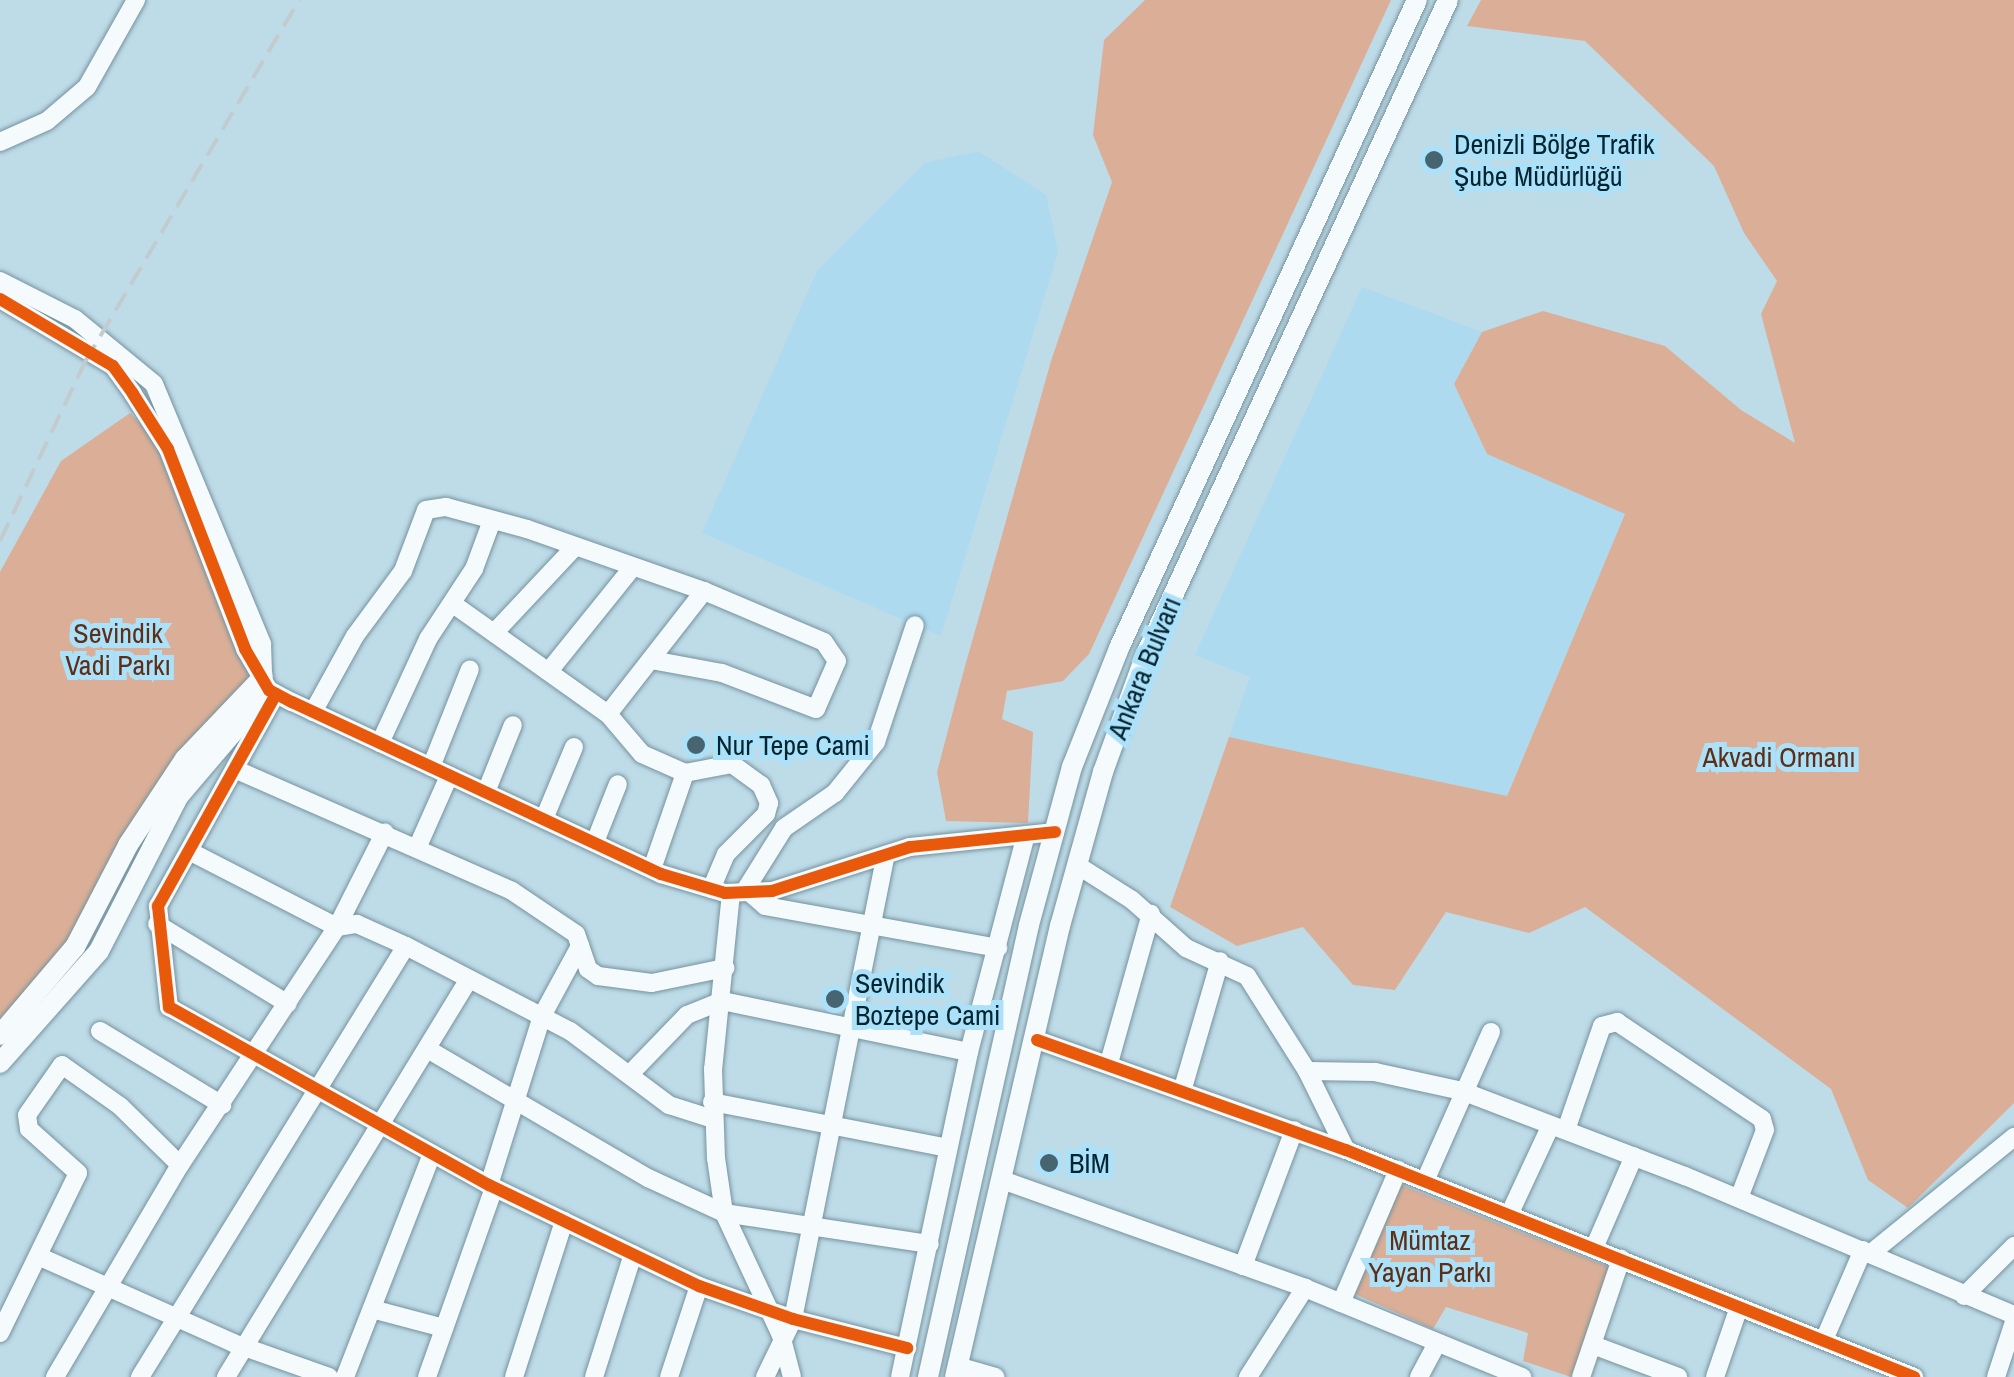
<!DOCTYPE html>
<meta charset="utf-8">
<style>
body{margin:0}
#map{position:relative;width:2014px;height:1377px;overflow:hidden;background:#bedbe8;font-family:"Archivo Narrow",sans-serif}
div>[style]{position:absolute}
.built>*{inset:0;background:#aedaef}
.green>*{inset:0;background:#dbaf97}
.roads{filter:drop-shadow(0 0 2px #76939e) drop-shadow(0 0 2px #76939e)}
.minor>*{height:18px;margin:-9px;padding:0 9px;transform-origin:9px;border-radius:9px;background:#f5fafc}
.major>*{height:20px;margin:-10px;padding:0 10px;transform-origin:10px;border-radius:10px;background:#f5fafc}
.rail>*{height:4px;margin-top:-2px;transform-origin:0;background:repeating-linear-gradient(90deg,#c2cccf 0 20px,transparent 0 30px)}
.cycleway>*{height:12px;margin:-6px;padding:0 6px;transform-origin:6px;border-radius:6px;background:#e8590c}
.dots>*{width:28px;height:28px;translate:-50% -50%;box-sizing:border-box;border:5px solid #ace1fa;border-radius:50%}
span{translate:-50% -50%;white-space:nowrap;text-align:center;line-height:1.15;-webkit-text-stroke:10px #ace1fa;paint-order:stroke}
.poi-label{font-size:28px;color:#052531}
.left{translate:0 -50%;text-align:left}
.park-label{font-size:28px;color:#5d2f16}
.street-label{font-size:28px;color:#052531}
</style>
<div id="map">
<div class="built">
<i style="clip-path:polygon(978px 151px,1046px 195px,1058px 252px,941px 636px,702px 533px,817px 271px,925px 163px)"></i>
<i style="clip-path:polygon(1362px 287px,1482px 332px,1454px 384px,1487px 454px,1625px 514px,1506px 797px,1229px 737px,1250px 677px,1195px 655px)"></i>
</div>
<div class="green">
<i style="clip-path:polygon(1145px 0,1391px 0,1089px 654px,1063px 681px,1007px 691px,1002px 719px,1033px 732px,1028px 823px,946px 821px,937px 772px,962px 677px,1051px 361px,1112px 182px,1093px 135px,1104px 40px)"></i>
<i style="clip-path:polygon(1481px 0,2014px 0,2014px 1103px,1908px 1208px,1868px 1180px,1831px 1089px,1585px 907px,1529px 933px,1446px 912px,1395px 990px,1353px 985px,1303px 927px,1237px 946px,1170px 907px,1229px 737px,1507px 796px,1625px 514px,1487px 454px,1454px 384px,1482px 332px,1543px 311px,1665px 346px,1741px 410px,1795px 443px,1761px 314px,1777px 281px,1744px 233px,1714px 166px,1585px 41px,1467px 26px)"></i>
<i style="clip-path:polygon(130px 413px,170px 456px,263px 677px,219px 719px,97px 907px,0 1038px,0 572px,61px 461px)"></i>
<i style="clip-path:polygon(1401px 1185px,1611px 1268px,1571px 1377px,1523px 1361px,1528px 1333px,1446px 1307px,1433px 1329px,1355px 1294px)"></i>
</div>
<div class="roads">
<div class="minor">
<i style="left:0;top:142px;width:51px;rotate:-24.1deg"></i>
<i style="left:47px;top:121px;width:52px;rotate:-40.4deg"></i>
<i style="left:87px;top:87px;width:100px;rotate:-60.6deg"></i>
<i style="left:0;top:281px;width:84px;rotate:26.9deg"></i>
<i style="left:75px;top:319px;width:102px;rotate:39.4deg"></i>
<i style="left:154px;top:384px;width:282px;rotate:67.4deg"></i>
<i style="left:262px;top:644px;width:33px;rotate:88deg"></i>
<i style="left:0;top:299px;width:131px;rotate:30.7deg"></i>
<i style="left:113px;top:366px;width:34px;rotate:54deg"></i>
<i style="left:133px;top:394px;width:65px;rotate:57.5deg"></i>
<i style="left:168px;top:449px;width:214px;rotate:68.9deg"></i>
<i style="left:245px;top:649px;width:48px;rotate:59.7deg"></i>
<i style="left:269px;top:690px;width:26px;rotate:28deg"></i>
<i style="left:292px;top:702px;width:407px;rotate:25deg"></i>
<i style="left:661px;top:874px;width:67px;rotate:16.5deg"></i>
<i style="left:725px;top:893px;width:47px;rotate:-2.4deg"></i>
<i style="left:772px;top:891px;width:145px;rotate:-17.7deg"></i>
<i style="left:910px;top:847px;width:146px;rotate:-5.9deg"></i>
<i style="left:453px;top:604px;width:190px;rotate:35.4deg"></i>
<i style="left:608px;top:714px;width:52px;rotate:49.6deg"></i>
<i style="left:642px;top:754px;width:47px;rotate:23.8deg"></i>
<i style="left:685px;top:773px;width:48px;rotate:-10.8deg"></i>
<i style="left:732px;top:764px;width:36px;rotate:36deg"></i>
<i style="left:761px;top:785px;width:20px;rotate:66deg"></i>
<i style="left:769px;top:803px;width:11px;rotate:105deg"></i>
<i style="left:766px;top:814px;width:57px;rotate:135deg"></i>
<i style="left:726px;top:854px;width:38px;rotate:113deg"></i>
<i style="left:494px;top:633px;width:114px;rotate:-46.8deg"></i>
<i style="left:549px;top:671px;width:134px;rotate:-51.1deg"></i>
<i style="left:276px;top:694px;width:243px;rotate:119.1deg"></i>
<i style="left:158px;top:906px;width:102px;rotate:83.8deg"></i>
<i style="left:169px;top:1007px;width:366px;rotate:29.1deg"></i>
<i style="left:489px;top:1185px;width:233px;rotate:25.7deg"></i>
<i style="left:699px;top:1286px;width:100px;rotate:19.3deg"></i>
<i style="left:793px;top:1319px;width:118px;rotate:14.3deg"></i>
<i style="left:313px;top:712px;width:87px;rotate:-61.1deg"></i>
<i style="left:355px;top:636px;width:81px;rotate:-53.6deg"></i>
<i style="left:403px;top:571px;width:65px;rotate:-69.3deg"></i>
<i style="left:426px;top:510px;width:20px;rotate:-9deg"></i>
<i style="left:446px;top:507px;width:84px;rotate:15.2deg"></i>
<i style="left:527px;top:529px;width:188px;rotate:19.3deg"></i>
<i style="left:608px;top:714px;width:156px;rotate:-52deg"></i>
<i style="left:704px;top:591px;width:130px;rotate:23deg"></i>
<i style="left:824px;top:642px;width:23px;rotate:56deg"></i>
<i style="left:837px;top:661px;width:52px;rotate:113.6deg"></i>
<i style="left:816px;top:709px;width:101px;rotate:-159deg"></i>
<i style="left:722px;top:673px;width:71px;rotate:-169.5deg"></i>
<i style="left:380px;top:743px;width:115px;rotate:-65.2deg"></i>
<i style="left:428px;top:639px;width:84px;rotate:-56.7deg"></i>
<i style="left:474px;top:569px;width:49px;rotate:-69.7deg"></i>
<i style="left:431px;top:767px;width:105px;rotate:-68.3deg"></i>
<i style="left:239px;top:771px;width:298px;rotate:23.7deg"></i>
<i style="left:512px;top:891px;width:77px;rotate:33.9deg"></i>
<i style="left:576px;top:934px;width:37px;rotate:71deg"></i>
<i style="left:588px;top:969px;width:12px;rotate:35deg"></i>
<i style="left:598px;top:976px;width:54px;rotate:7.4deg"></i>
<i style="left:652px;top:983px;width:75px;rotate:-11.6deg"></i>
<i style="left:486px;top:792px;width:72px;rotate:-68.1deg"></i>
<i style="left:544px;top:819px;width:78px;rotate:-67.4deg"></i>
<i style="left:595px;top:842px;width:62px;rotate:-68.4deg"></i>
<i style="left:418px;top:846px;width:77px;rotate:-66.1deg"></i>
<i style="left:191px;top:852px;width:164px;rotate:27.2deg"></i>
<i style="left:337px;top:927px;width:20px;rotate:-9deg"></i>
<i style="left:357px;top:924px;width:54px;rotate:24.2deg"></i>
<i style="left:406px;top:946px;width:185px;rotate:27.4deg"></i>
<i style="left:570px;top:1031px;width:124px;rotate:36.8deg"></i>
<i style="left:669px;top:1105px;width:46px;rotate:17.7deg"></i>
<i style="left:1077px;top:865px;width:65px;rotate:32.5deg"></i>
<i style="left:1132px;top:900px;width:72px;rotate:41.6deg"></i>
<i style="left:1186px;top:948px;width:67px;rotate:24.7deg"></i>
<i style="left:1247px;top:976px;width:112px;rotate:57.7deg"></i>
<i style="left:1307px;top:1071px;width:88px;rotate:63.7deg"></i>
<i style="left:652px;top:869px;width:102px;rotate:-71deg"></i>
<i style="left:744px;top:892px;width:75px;rotate:-58deg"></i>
<i style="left:784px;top:828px;width:62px;rotate:-34.5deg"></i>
<i style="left:835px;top:793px;width:65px;rotate:-51.2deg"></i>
<i style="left:876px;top:742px;width:123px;rotate:-71.6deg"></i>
<i style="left:749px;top:892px;width:21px;rotate:41deg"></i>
<i style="left:765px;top:906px;width:237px;rotate:10.2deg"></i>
<i style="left:731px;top:893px;width:177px;rotate:95.8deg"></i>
<i style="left:713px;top:1069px;width:89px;rotate:88.1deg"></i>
<i style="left:716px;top:1158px;width:56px;rotate:81.7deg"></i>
<i style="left:724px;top:1213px;width:135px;rotate:65deg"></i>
<i style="left:781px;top:1335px;width:43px;rotate:75.3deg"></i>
<i style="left:157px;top:924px;width:153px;rotate:31.4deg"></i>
<i style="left:100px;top:1031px;width:143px;rotate:31.2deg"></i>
<i style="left:1037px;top:1040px;width:328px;rotate:19.6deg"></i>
<i style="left:1346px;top:1150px;width:612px;rotate:21.78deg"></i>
<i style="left:429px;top:1050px;width:254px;rotate:30.3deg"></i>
<i style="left:648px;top:1178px;width:84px;rotate:24.7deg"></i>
<i style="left:724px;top:1213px;width:208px;rotate:8.6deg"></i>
<i style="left:1109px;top:1063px;width:155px;rotate:-74.3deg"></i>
<i style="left:1307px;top:1071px;width:68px;rotate:0.8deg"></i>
<i style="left:1375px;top:1072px;width:89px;rotate:12.3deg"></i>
<i style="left:1462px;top:1091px;width:239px;rotate:20.9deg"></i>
<i style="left:1685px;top:1176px;width:357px;rotate:22.9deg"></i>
<i style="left:630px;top:1074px;width:82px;rotate:-46deg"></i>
<i style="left:687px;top:1015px;width:38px;rotate:-22deg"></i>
<i style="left:722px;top:1001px;width:252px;rotate:11.7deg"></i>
<i style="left:1183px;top:1088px;width:132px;rotate:-73.8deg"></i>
<i style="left:712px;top:1102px;width:240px;rotate:11deg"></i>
<i style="left:1566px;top:1130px;width:110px;rotate:-70.9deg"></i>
<i style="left:1602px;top:1026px;width:16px;rotate:-15deg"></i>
<i style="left:1617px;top:1022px;width:174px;rotate:33.8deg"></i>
<i style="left:1762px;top:1119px;width:11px;rotate:75deg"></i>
<i style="left:1765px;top:1130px;width:73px;rotate:110.9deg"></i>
<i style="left:1005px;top:1181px;width:319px;rotate:19.6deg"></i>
<i style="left:1305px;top:1288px;width:235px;rotate:22.3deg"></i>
<i style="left:1425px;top:1181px;width:163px;rotate:-66.1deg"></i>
<i style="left:489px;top:1185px;width:177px;rotate:-72.6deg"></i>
<i style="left:542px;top:1016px;width:80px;rotate:-61.5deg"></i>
<i style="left:1509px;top:1215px;width:99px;rotate:-65deg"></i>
<i style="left:1594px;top:1248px;width:100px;rotate:-66.5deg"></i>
<i style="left:1870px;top:1254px;width:186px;rotate:-39.1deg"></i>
<i style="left:38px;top:1256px;width:214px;rotate:24deg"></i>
<i style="left:233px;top:1343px;width:102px;rotate:19.5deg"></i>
<i style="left:1243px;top:1266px;width:145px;rotate:-69.4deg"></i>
<i style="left:1964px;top:1296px;width:71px;rotate:-45deg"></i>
<i style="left:1341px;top:1303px;width:145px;rotate:-66.8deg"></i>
<i style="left:372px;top:1309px;width:74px;rotate:14.8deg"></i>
<i style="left:0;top:1333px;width:178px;rotate:-64deg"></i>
<i style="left:78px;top:1173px;width:66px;rotate:-138.1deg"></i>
<i style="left:29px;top:1129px;width:14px;rotate:-98deg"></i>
<i style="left:27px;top:1115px;width:61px;rotate:-55deg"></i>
<i style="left:62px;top:1065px;width:71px;rotate:35.3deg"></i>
<i style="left:120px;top:1106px;width:84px;rotate:44.5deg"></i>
<i style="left:1824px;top:1340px;width:98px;rotate:-66.6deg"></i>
<i style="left:1593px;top:1345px;width:91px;rotate:20.6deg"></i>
<i style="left:957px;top:1366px;width:40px;rotate:16deg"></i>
<i style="left:55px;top:1377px;width:246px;rotate:-59.5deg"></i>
<i style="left:180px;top:1165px;width:285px;rotate:-56.6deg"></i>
<i style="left:337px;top:927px;width:106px;rotate:-63.2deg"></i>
<i style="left:140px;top:1377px;width:506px;rotate:-58.32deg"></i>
<i style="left:226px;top:1377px;width:464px;rotate:-58.6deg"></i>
<i style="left:345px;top:1377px;width:239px;rotate:-68.7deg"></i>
<i style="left:427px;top:1377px;width:201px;rotate:-70.5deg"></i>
<i style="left:514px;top:1377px;width:164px;rotate:-72.2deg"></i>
<i style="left:594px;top:1377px;width:129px;rotate:-72.4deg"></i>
<i style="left:669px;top:1377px;width:96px;rotate:-71.8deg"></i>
<i style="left:765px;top:1377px;width:64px;rotate:-64.2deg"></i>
<i style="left:793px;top:1319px;width:473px;rotate:-78.7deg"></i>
<i style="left:900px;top:1377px;width:332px;rotate:-78deg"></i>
<i style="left:969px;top:1052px;width:224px;rotate:-75.3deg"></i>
<i style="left:1248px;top:1377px;width:106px;rotate:-57.4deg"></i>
<i style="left:1419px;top:1377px;width:38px;rotate:-62deg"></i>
<i style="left:1581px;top:1377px;width:125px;rotate:-71.3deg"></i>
<i style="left:1715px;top:1377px;width:74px;rotate:-71.1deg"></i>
<i style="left:1996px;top:1377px;width:58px;rotate:-71.9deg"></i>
</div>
<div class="major">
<i style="left:0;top:1035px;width:116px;rotate:-49.6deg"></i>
<i style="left:75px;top:947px;width:115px;rotate:-62.5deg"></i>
<i style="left:128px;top:845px;width:103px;rotate:-56.5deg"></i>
<i style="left:185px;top:759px;width:113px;rotate:-46.4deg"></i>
<i style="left:0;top:1063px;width:149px;rotate:-48.5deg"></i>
<i style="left:99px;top:951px;width:173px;rotate:-62.8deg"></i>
<i style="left:178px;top:797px;width:140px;rotate:-49.6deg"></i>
<i style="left:928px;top:1377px;width:463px;rotate:-77.4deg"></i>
<i style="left:1029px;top:925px;width:164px;rotate:-74.8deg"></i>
<i style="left:1072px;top:767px;width:128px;rotate:-68.4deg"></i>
<i style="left:1119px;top:648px;width:713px;rotate:-65.3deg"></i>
<i style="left:955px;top:1377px;width:463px;rotate:-76.9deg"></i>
<i style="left:1060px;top:926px;width:160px;rotate:-74.4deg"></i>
<i style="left:1103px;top:772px;width:126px;rotate:-70deg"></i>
<i style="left:1146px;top:654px;width:720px;rotate:-65.21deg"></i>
</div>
</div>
<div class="rail">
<i style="left:0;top:541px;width:198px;rotate:-64.6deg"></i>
<i style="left:85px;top:362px;width:421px;rotate:-59.4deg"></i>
</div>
<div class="cycleway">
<i style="left:0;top:299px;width:131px;rotate:30.7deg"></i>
<i style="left:113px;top:366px;width:34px;rotate:54deg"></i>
<i style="left:133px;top:394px;width:65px;rotate:57.5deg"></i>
<i style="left:168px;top:449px;width:214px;rotate:68.9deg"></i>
<i style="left:245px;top:649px;width:48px;rotate:59.7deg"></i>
<i style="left:269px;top:690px;width:26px;rotate:28deg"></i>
<i style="left:292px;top:702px;width:407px;rotate:25deg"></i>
<i style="left:661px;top:874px;width:67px;rotate:16.5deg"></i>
<i style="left:725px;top:893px;width:47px;rotate:-2.4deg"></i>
<i style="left:772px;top:891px;width:145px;rotate:-17.7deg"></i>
<i style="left:910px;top:847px;width:146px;rotate:-5.9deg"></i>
<i style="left:276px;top:694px;width:243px;rotate:119.1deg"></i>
<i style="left:158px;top:906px;width:102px;rotate:83.8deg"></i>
<i style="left:169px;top:1007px;width:366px;rotate:29.1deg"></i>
<i style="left:489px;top:1185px;width:233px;rotate:25.7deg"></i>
<i style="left:699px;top:1286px;width:100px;rotate:19.3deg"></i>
<i style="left:793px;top:1319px;width:118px;rotate:14.3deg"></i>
<i style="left:1037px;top:1040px;width:328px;rotate:19.6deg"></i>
<i style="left:1346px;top:1150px;width:612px;rotate:21.78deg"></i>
</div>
<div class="dots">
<i style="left:1434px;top:160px;background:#466571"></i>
<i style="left:696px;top:745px;background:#466571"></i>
<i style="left:835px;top:999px;background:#466571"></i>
<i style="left:1049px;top:1163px;background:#466571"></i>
</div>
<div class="poi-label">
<span class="left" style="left:1454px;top:160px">Denizli Bölge Trafik<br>Şube Müdürlüğü</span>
<span class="left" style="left:716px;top:745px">Nur Tepe Cami</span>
<span class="left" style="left:855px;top:999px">Sevindik<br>Boztepe Cami</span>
<span class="left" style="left:1069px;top:1163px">BİM</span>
</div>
<div class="park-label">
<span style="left:118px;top:649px">Sevindik<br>Vadi Parkı</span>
<span style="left:1779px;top:757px">Akvadi Ormanı</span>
<span style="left:1430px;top:1256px">Mümtaz<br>Yayan Parkı</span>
</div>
<div class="street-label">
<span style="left:1144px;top:668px;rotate:-68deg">Ankara Bulvarı</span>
</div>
</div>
